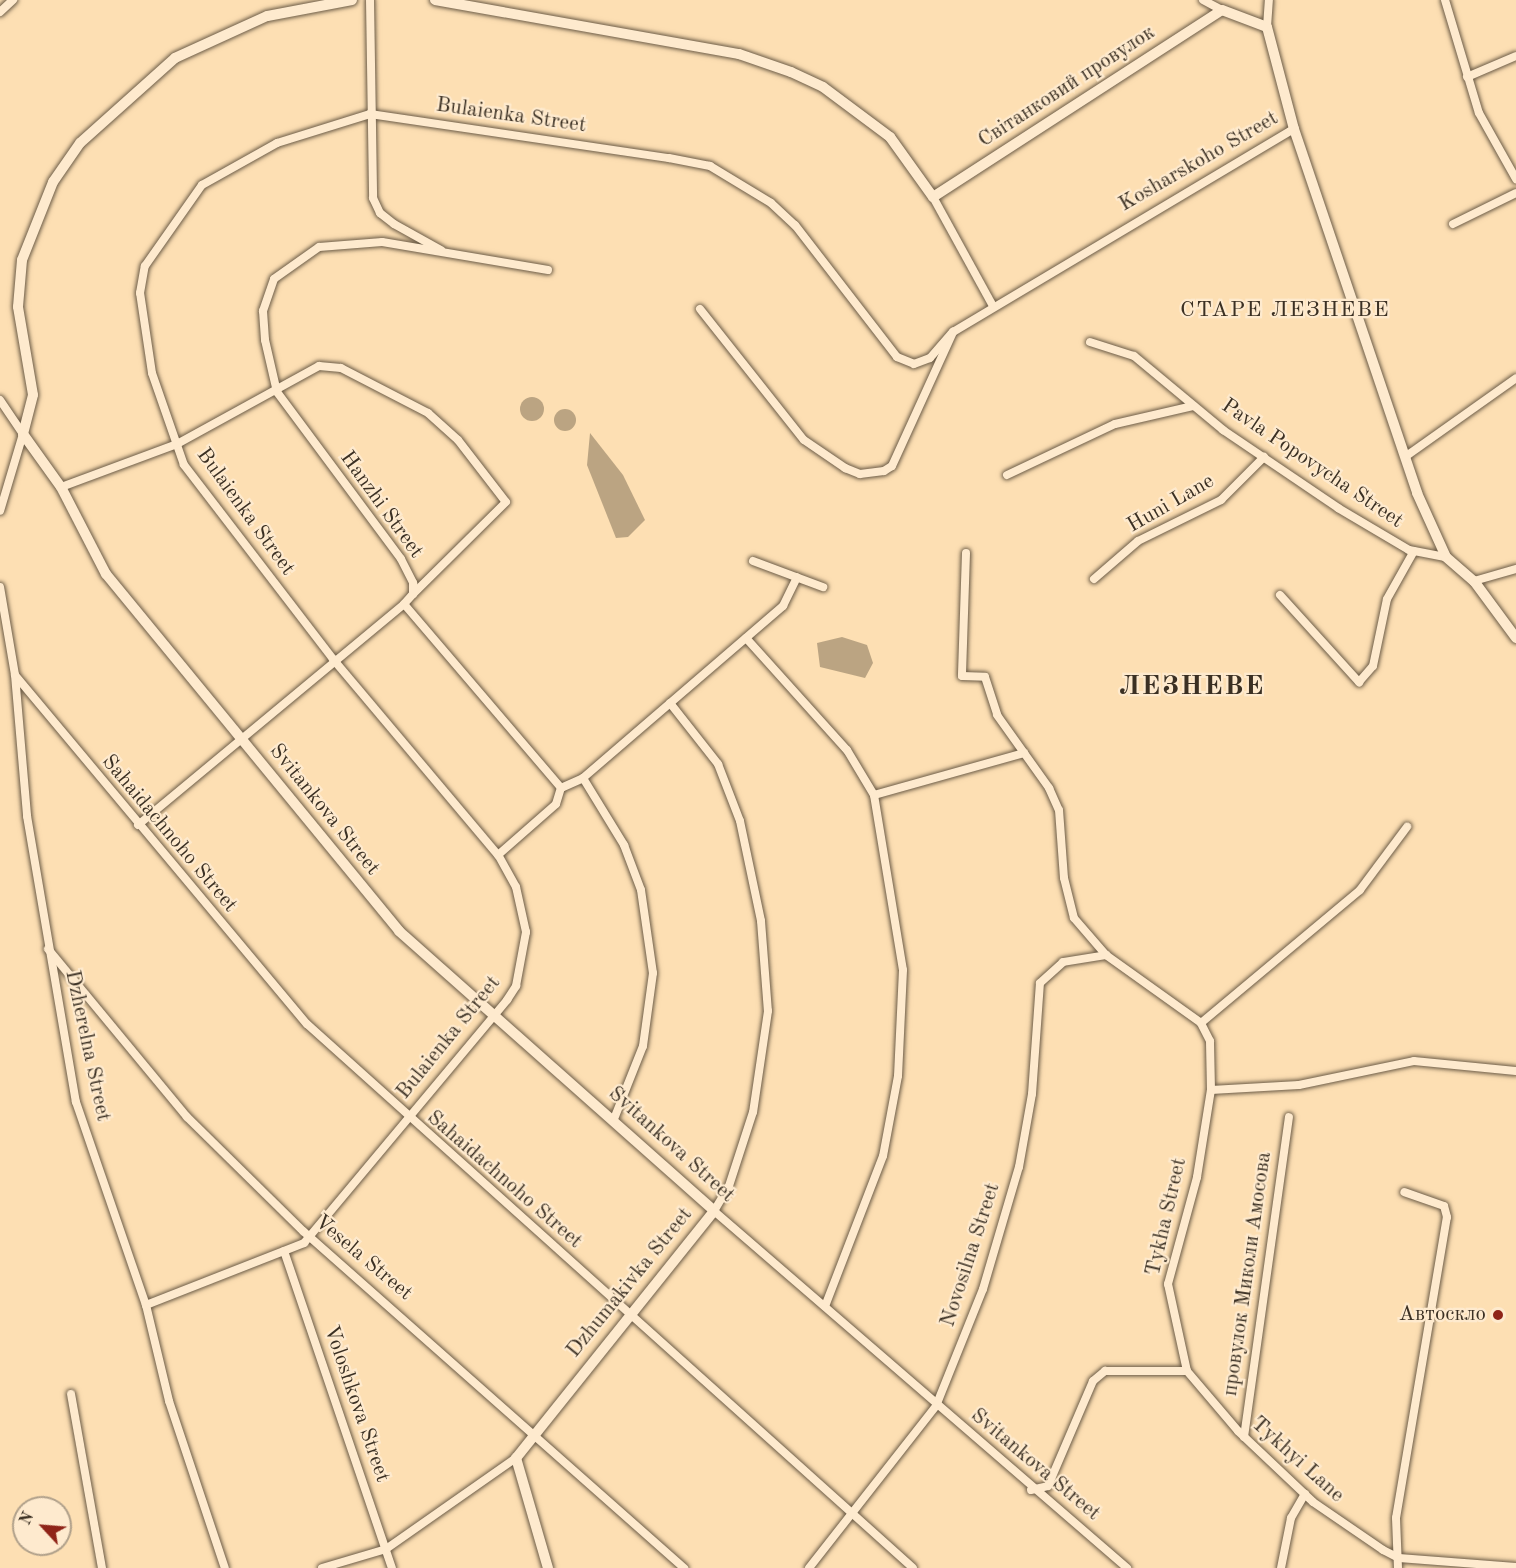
<!DOCTYPE html>
<meta charset="utf-8">
<style>
body{margin:0}
#map{position:relative;width:1516px;height:1568px;overflow:hidden;background:#fddfb3;font-family:"Old Standard TT",serif}
div>[style]{position:absolute}
.water>*{inset:0;background:#bba482}
.round{border-radius:50%}
.roads{filter:drop-shadow(0 0 2px #6c5c47) drop-shadow(0 0 2px #6c5c47)}
.minor>*{height:8px;margin:-4px;padding:0 4px;transform-origin:4px;border-radius:4px;background:#feeace}
.tertiary>*{height:10px;margin:-5px;padding:0 5px;transform-origin:5px;border-radius:5px;background:#feeace}
.dots>*{width:16px;height:16px;translate:-50% -50%;box-sizing:border-box;border:3px solid #feeace;border-radius:50%}
span{translate:-50% -50%;white-space:nowrap;text-align:center;line-height:1.15;-webkit-text-stroke:4.5px #feeace;paint-order:stroke}
.street-label{font-size:21px;color:#3b3023}
.poi-label{font-size:21px;color:#3b3023}
.right{translate:-100% -50%;text-align:right}
.neighbourhood-label{font-size:22px;color:#3b3023;letter-spacing:1.5px}
.district-label{font-size:27px;color:#3b3023;font-weight:700;letter-spacing:1.5px}
.north{position:absolute;left:12px;top:1496px;width:60px;height:60px;box-sizing:border-box;background:#feeace;border:2px solid #b0a08a;border-radius:50%;rotate:296deg;font-size:16px;font-weight:700;line-height:24px;text-align:center;color:#3b3023}
.north::after{content:'';display:block;margin:auto;width:21px;height:27px;background:#8f2418;clip-path:polygon(50% 0,100% 100%,50% 72%,0 100%)}
</style>
<div id="map">
<div class="water">
<i class="round" style="left:520px;top:397px;width:24px;height:24px"></i>
<i class="round" style="left:554px;top:409px;width:22px;height:22px"></i>
<i style="clip-path:polygon(590px 433px,623px 475px,645px 520px,628px 537px,616px 538px,587px 465px)"></i>
<i style="clip-path:polygon(842px 637px,867px 645px,873px 663px,865px 678px,820px 667px,817px 643px)"></i>
</div>
<div class="roads">
<div class="minor">
<i style="left:370px;top:0;width:198px;rotate:89.1deg"></i>
<i style="left:373px;top:198px;width:17px;rotate:65deg"></i>
<i style="left:380px;top:213px;width:18px;rotate:38deg"></i>
<i style="left:394px;top:224px;width:54px;rotate:29deg"></i>
<i style="left:1203px;top:0;width:21px;rotate:28deg"></i>
<i style="left:1445px;top:0;width:118px;rotate:73.3deg"></i>
<i style="left:1479px;top:113px;width:76px;rotate:60.7deg"></i>
<i style="left:0;top:12px;width:18px;rotate:-43deg"></i>
<i style="left:1267px;top:27px;width:27px;rotate:-86deg"></i>
<i style="left:1467px;top:77px;width:53px;rotate:-23.2deg"></i>
<i style="left:933px;top:197px;width:124px;rotate:61.2deg"></i>
<i style="left:1453px;top:224px;width:70px;rotate:-26.2deg"></i>
<i style="left:548px;top:270px;width:168px;rotate:-170.4deg"></i>
<i style="left:382px;top:242px;width:63px;rotate:175.5deg"></i>
<i style="left:319px;top:247px;width:55px;rotate:144.6deg"></i>
<i style="left:274px;top:279px;width:34px;rotate:109deg"></i>
<i style="left:263px;top:311px;width:29px;rotate:86deg"></i>
<i style="left:265px;top:340px;width:53px;rotate:77deg"></i>
<i style="left:277px;top:392px;width:208px;rotate:53.4deg"></i>
<i style="left:401px;top:559px;width:27px;rotate:63deg"></i>
<i style="left:413px;top:583px;width:11px;rotate:90deg"></i>
<i style="left:413px;top:594px;width:13px;rotate:132deg"></i>
<i style="left:404px;top:604px;width:242px;rotate:49.5deg"></i>
<i style="left:561px;top:788px;width:24px;rotate:-24deg"></i>
<i style="left:583px;top:778px;width:79px;rotate:58.5deg"></i>
<i style="left:624px;top:845px;width:48px;rotate:69.3deg"></i>
<i style="left:641px;top:890px;width:84px;rotate:81.8deg"></i>
<i style="left:653px;top:973px;width:74px;rotate:97.8deg"></i>
<i style="left:643px;top:1046px;width:79px;rotate:111.7deg"></i>
<i style="left:700px;top:309px;width:167px;rotate:51.6deg"></i>
<i style="left:804px;top:440px;width:50px;rotate:34.3deg"></i>
<i style="left:845px;top:468px;width:16px;rotate:22deg"></i>
<i style="left:860px;top:474px;width:24px;rotate:-7deg"></i>
<i style="left:884px;top:471px;width:9px;rotate:-32deg"></i>
<i style="left:892px;top:466px;width:147px;rotate:-65.5deg"></i>
<i style="left:953px;top:332px;width:397px;rotate:-30.8deg"></i>
<i style="left:1090px;top:342px;width:46px;rotate:17.7deg"></i>
<i style="left:1134px;top:356px;width:116px;rotate:39.7deg"></i>
<i style="left:1223px;top:430px;width:139px;rotate:34.1deg"></i>
<i style="left:1338px;top:508px;width:82px;rotate:30.6deg"></i>
<i style="left:1409px;top:550px;width:38px;rotate:11deg"></i>
<i style="left:0;top:400px;width:41px;rotate:55.9deg"></i>
<i style="left:23px;top:434px;width:80px;rotate:106.6deg"></i>
<i style="left:1405px;top:457px;width:136px;rotate:-35.4deg"></i>
<i style="left:1007px;top:475px;width:119px;rotate:-25.3deg"></i>
<i style="left:1115px;top:424px;width:80px;rotate:-13deg"></i>
<i style="left:61px;top:487px;width:124px;rotate:-20.3deg"></i>
<i style="left:177px;top:444px;width:162px;rotate:-28.8deg"></i>
<i style="left:319px;top:366px;width:22px;rotate:5deg"></i>
<i style="left:341px;top:368px;width:98px;rotate:27.3deg"></i>
<i style="left:428px;top:413px;width:40px;rotate:42deg"></i>
<i style="left:458px;top:440px;width:78px;rotate:52.3deg"></i>
<i style="left:506px;top:502px;width:131px;rotate:135.3deg"></i>
<i style="left:966px;top:553px;width:123px;rotate:91.9deg"></i>
<i style="left:962px;top:676px;width:23px;rotate:2deg"></i>
<i style="left:985px;top:677px;width:40px;rotate:72deg"></i>
<i style="left:997px;top:715px;width:90px;rotate:54.5deg"></i>
<i style="left:1049px;top:788px;width:24px;rotate:66deg"></i>
<i style="left:1059px;top:810px;width:68px;rotate:85.8deg"></i>
<i style="left:1064px;top:878px;width:41px;rotate:76deg"></i>
<i style="left:1074px;top:918px;width:49px;rotate:49.1deg"></i>
<i style="left:1106px;top:955px;width:117px;rotate:35.6deg"></i>
<i style="left:753px;top:561px;width:75px;rotate:20.4deg"></i>
<i style="left:1094px;top:579px;width:58px;rotate:-40.8deg"></i>
<i style="left:1138px;top:541px;width:93px;rotate:-26.3deg"></i>
<i style="left:1221px;top:500px;width:61px;rotate:-45deg"></i>
<i style="left:1474px;top:581px;width:44px;rotate:-15.9deg"></i>
<i style="left:0;top:587px;width:89px;rotate:80.3deg"></i>
<i style="left:15px;top:675px;width:142px;rotate:85.1deg"></i>
<i style="left:27px;top:816px;width:290px;rotate:80.3deg"></i>
<i style="left:76px;top:1102px;width:215px;rotate:71deg"></i>
<i style="left:146px;top:1305px;width:99px;rotate:76.5deg"></i>
<i style="left:169px;top:1401px;width:176px;rotate:71.5deg"></i>
<i style="left:1280px;top:595px;width:118px;rotate:47.8deg"></i>
<i style="left:1359px;top:682px;width:21px;rotate:-49deg"></i>
<i style="left:1373px;top:666px;width:68px;rotate:-78.2deg"></i>
<i style="left:1387px;top:599px;width:55px;rotate:-60.6deg"></i>
<i style="left:746px;top:638px;width:151px;rotate:48deg"></i>
<i style="left:847px;top:750px;width:52px;rotate:59deg"></i>
<i style="left:874px;top:795px;width:177px;rotate:80.6deg"></i>
<i style="left:903px;top:970px;width:106px;rotate:92.7deg"></i>
<i style="left:898px;top:1076px;width:81px;rotate:100.6deg"></i>
<i style="left:883px;top:1156px;width:161px;rotate:111.1deg"></i>
<i style="left:15px;top:675px;width:455px;rotate:50.1deg"></i>
<i style="left:307px;top:1024px;width:814px;rotate:41.91deg"></i>
<i style="left:670px;top:703px;width:78px;rotate:51.8deg"></i>
<i style="left:718px;top:764px;width:61px;rotate:68.9deg"></i>
<i style="left:740px;top:821px;width:102px;rotate:78.1deg"></i>
<i style="left:761px;top:921px;width:90px;rotate:85.6deg"></i>
<i style="left:768px;top:1011px;width:102px;rotate:98.4deg"></i>
<i style="left:753px;top:1112px;width:78px;rotate:108deg"></i>
<i style="left:729px;top:1186px;width:29px;rotate:121deg"></i>
<i style="left:714px;top:1211px;width:546px;rotate:40.84deg"></i>
<i style="left:583px;top:778px;width:264px;rotate:-40.7deg"></i>
<i style="left:783px;top:606px;width:32px;rotate:-64deg"></i>
<i style="left:874px;top:795px;width:156px;rotate:-15.6deg"></i>
<i style="left:138px;top:825px;width:346px;rotate:-39.7deg"></i>
<i style="left:498px;top:855px;width:77px;rotate:-41.3deg"></i>
<i style="left:556px;top:804px;width:17px;rotate:-73deg"></i>
<i style="left:48px;top:949px;width:218px;rotate:50.4deg"></i>
<i style="left:187px;top:1117px;width:163px;rotate:44.5deg"></i>
<i style="left:303px;top:1231px;width:509px;rotate:41.49deg"></i>
<i style="left:1201px;top:1023px;width:207px;rotate:-39.9deg"></i>
<i style="left:1360px;top:890px;width:79px;rotate:-53.3deg"></i>
<i style="left:1211px;top:1090px;width:88px;rotate:-3.3deg"></i>
<i style="left:1299px;top:1085px;width:117px;rotate:-11.8deg"></i>
<i style="left:1414px;top:1061px;width:102px;rotate:5.6deg"></i>
<i style="left:284px;top:1251px;width:335px;rotate:71.2deg"></i>
<i style="left:146px;top:1305px;width:170px;rotate:-21.4deg"></i>
<i style="left:304px;top:1243px;width:317px;rotate:-50.1deg"></i>
<i style="left:507px;top:1000px;width:17px;rotate:-57deg"></i>
<i style="left:516px;top:986px;width:55px;rotate:-79.5deg"></i>
<i style="left:526px;top:932px;width:46px;rotate:-102.5deg"></i>
<i style="left:516px;top:887px;width:37px;rotate:-119deg"></i>
<i style="left:498px;top:855px;width:256px;rotate:-130.1deg"></i>
<i style="left:333px;top:659px;width:245px;rotate:-127.5deg"></i>
<i style="left:184px;top:465px;width:97px;rotate:-109.2deg"></i>
<i style="left:152px;top:373px;width:81px;rotate:-98.5deg"></i>
<i style="left:140px;top:293px;width:27px;rotate:-80deg"></i>
<i style="left:145px;top:266px;width:99px;rotate:-54.9deg"></i>
<i style="left:202px;top:185px;width:86px;rotate:-29.2deg"></i>
<i style="left:277px;top:143px;width:97px;rotate:-17.3deg"></i>
<i style="left:370px;top:114px;width:302px;rotate:8.4deg"></i>
<i style="left:669px;top:158px;width:42px;rotate:11deg"></i>
<i style="left:710px;top:166px;width:71px;rotate:31.2deg"></i>
<i style="left:771px;top:203px;width:33px;rotate:43deg"></i>
<i style="left:795px;top:225px;width:167px;rotate:52.3deg"></i>
<i style="left:897px;top:357px;width:18px;rotate:22deg"></i>
<i style="left:914px;top:364px;width:17px;rotate:-21deg"></i>
<i style="left:930px;top:358px;width:35px;rotate:-49deg"></i>
<i style="left:1187px;top:1371px;width:79px;rotate:49.6deg"></i>
<i style="left:1238px;top:1431px;width:103px;rotate:43.4deg"></i>
<i style="left:1313px;top:1502px;width:85px;rotate:34.4deg"></i>
<i style="left:1383px;top:1550px;width:18px;rotate:27deg"></i>
<i style="left:1399px;top:1558px;width:117px;rotate:4.4deg"></i>
<i style="left:71px;top:1394px;width:177px;rotate:79.9deg"></i>
<i style="left:1244px;top:1437px;width:323px;rotate:-82deg"></i>
<i style="left:1031px;top:1490px;width:17px;rotate:-13deg"></i>
<i style="left:1048px;top:1486px;width:114px;rotate:-66.8deg"></i>
<i style="left:1093px;top:1381px;width:16px;rotate:-40deg"></i>
<i style="left:1105px;top:1371px;width:82px"></i>
<i style="left:1187px;top:1371px;width:89px;rotate:-102.3deg"></i>
<i style="left:1168px;top:1284px;width:111px;rotate:-74.8deg"></i>
<i style="left:1197px;top:1177px;width:88px;rotate:-80.9deg"></i>
<i style="left:1211px;top:1090px;width:49px;rotate:-91.2deg"></i>
<i style="left:1210px;top:1041px;width:20px;rotate:-117deg"></i>
<i style="left:322px;top:1568px;width:67px;rotate:-16.5deg"></i>
<i style="left:386px;top:1549px;width:159px;rotate:-35deg"></i>
<i style="left:809px;top:1568px;width:206px;rotate:-51.9deg"></i>
<i style="left:936px;top:1406px;width:126px;rotate:-68.1deg"></i>
<i style="left:983px;top:1289px;width:127px;rotate:-73.6deg"></i>
<i style="left:1019px;top:1167px;width:74px;rotate:-79.9deg"></i>
<i style="left:1032px;top:1094px;width:111px;rotate:-85.9deg"></i>
<i style="left:1040px;top:983px;width:31px;rotate:-42deg"></i>
<i style="left:1063px;top:962px;width:44px;rotate:-9.2deg"></i>
<i style="left:1281px;top:1568px;width:51px;rotate:-78.7deg"></i>
<i style="left:1291px;top:1518px;width:28px;rotate:-60deg"></i>
<i style="left:1398px;top:1568px;width:50px;rotate:-92.3deg"></i>
<i style="left:1396px;top:1518px;width:305px;rotate:-80.4deg"></i>
<i style="left:1447px;top:1217px;width:11px;rotate:-105deg"></i>
<i style="left:1444px;top:1206px;width:42px;rotate:-160.7deg"></i>
</div>
<div class="tertiary">
<i style="left:352px;top:0;width:86px;rotate:169.3deg"></i>
<i style="left:267px;top:16px;width:101px;rotate:155.5deg"></i>
<i style="left:175px;top:58px;width:127px;rotate:138.2deg"></i>
<i style="left:80px;top:143px;width:47px;rotate:124.7deg"></i>
<i style="left:53px;top:182px;width:84px;rotate:111.7deg"></i>
<i style="left:22px;top:260px;width:47px;rotate:94.9deg"></i>
<i style="left:18px;top:307px;width:89px;rotate:80.3deg"></i>
<i style="left:33px;top:395px;width:40px;rotate:104.4deg"></i>
<i style="left:23px;top:434px;width:65px;rotate:54.4deg"></i>
<i style="left:61px;top:487px;width:98px;rotate:62.7deg"></i>
<i style="left:106px;top:574px;width:462px;rotate:50.6deg"></i>
<i style="left:399px;top:931px;width:421px;rotate:41.6deg"></i>
<i style="left:714px;top:1211px;width:317px;rotate:128.7deg"></i>
<i style="left:516px;top:1458px;width:115px;rotate:73.8deg"></i>
<i style="left:435px;top:0;width:309px;rotate:10.1deg"></i>
<i style="left:739px;top:54px;width:55px;rotate:19.1deg"></i>
<i style="left:791px;top:72px;width:35px;rotate:25deg"></i>
<i style="left:823px;top:87px;width:84px;rotate:36.7deg"></i>
<i style="left:890px;top:137px;width:74px;rotate:54.4deg"></i>
<i style="left:933px;top:197px;width:344px;rotate:-32.9deg"></i>
<i style="left:1222px;top:10px;width:48px;rotate:20.7deg"></i>
<i style="left:1267px;top:27px;width:106px;rotate:75.2deg"></i>
<i style="left:1294px;top:129px;width:384px;rotate:71.3deg"></i>
<i style="left:1417px;top:493px;width:70px;rotate:65.6deg"></i>
<i style="left:1446px;top:557px;width:37px;rotate:41deg"></i>
<i style="left:1474px;top:581px;width:71px;rotate:53.6deg"></i>
</div>
</div>
<div class="dots">
<i style="left:1498px;top:1315px;background:#8f2418"></i>
</div>
<div class="street-label">
<span style="left:1067px;top:87px;rotate:-33deg">Світанковий провулок</span>
<span style="left:511px;top:116px;rotate:8deg">Bulaienka Street</span>
<span style="left:1199px;top:162px;rotate:-30deg">Kosharskoho Street</span>
<span style="left:1312px;top:464px;rotate:34deg">Pavla Popovycha Street</span>
<span style="left:1171px;top:504px;rotate:-30deg">Huni Lane</span>
<span style="left:381px;top:505px;rotate:54deg">Hanzhi Street</span>
<span style="left:245px;top:512px;rotate:54deg">Bulaienka Street</span>
<span style="left:324px;top:810px;rotate:51deg">Svitankova Street</span>
<span style="left:169px;top:834px;rotate:50deg">Sahaidachnoho Street</span>
<span style="left:449px;top:1038px;rotate:-51deg">Bulaienka Street</span>
<span style="left:87px;top:1046px;rotate:78deg">Dzherelna Street</span>
<span style="left:671px;top:1145px;rotate:42deg">Svitankova Street</span>
<span style="left:504px;top:1180px;rotate:41deg">Sahaidachnoho Street</span>
<span style="left:1167px;top:1217px;rotate:-77deg">Tykha Street</span>
<span style="left:971px;top:1255px;rotate:-72deg">Novosilna Street</span>
<span style="left:363px;top:1258px;rotate:40deg">Vesela Street</span>
<span style="left:1248px;top:1274px;rotate:-82deg">провулок Миколи Амосова</span>
<span style="left:630px;top:1283px;rotate:-51deg">Dzhumakivka Street</span>
<span style="left:356px;top:1404px;rotate:71deg">Voloshkova Street</span>
<span style="left:1297px;top:1460px;rotate:42deg">Tykhyi Lane</span>
<span style="left:1035px;top:1465px;rotate:40deg">Svitankova Street</span>
</div>
<div class="poi-label">
<span class="right" style="left:1486px;top:1315px">Автоскло</span>
</div>
<div class="neighbourhood-label">
<span style="left:1285px;top:311px">СТАРЕ ЛЕЗНЕВЕ</span>
</div>
<div class="district-label">
<span style="left:1192px;top:687px">ЛЕЗНЕВЕ</span>
</div>
<div class="north">N</div>
</div>
